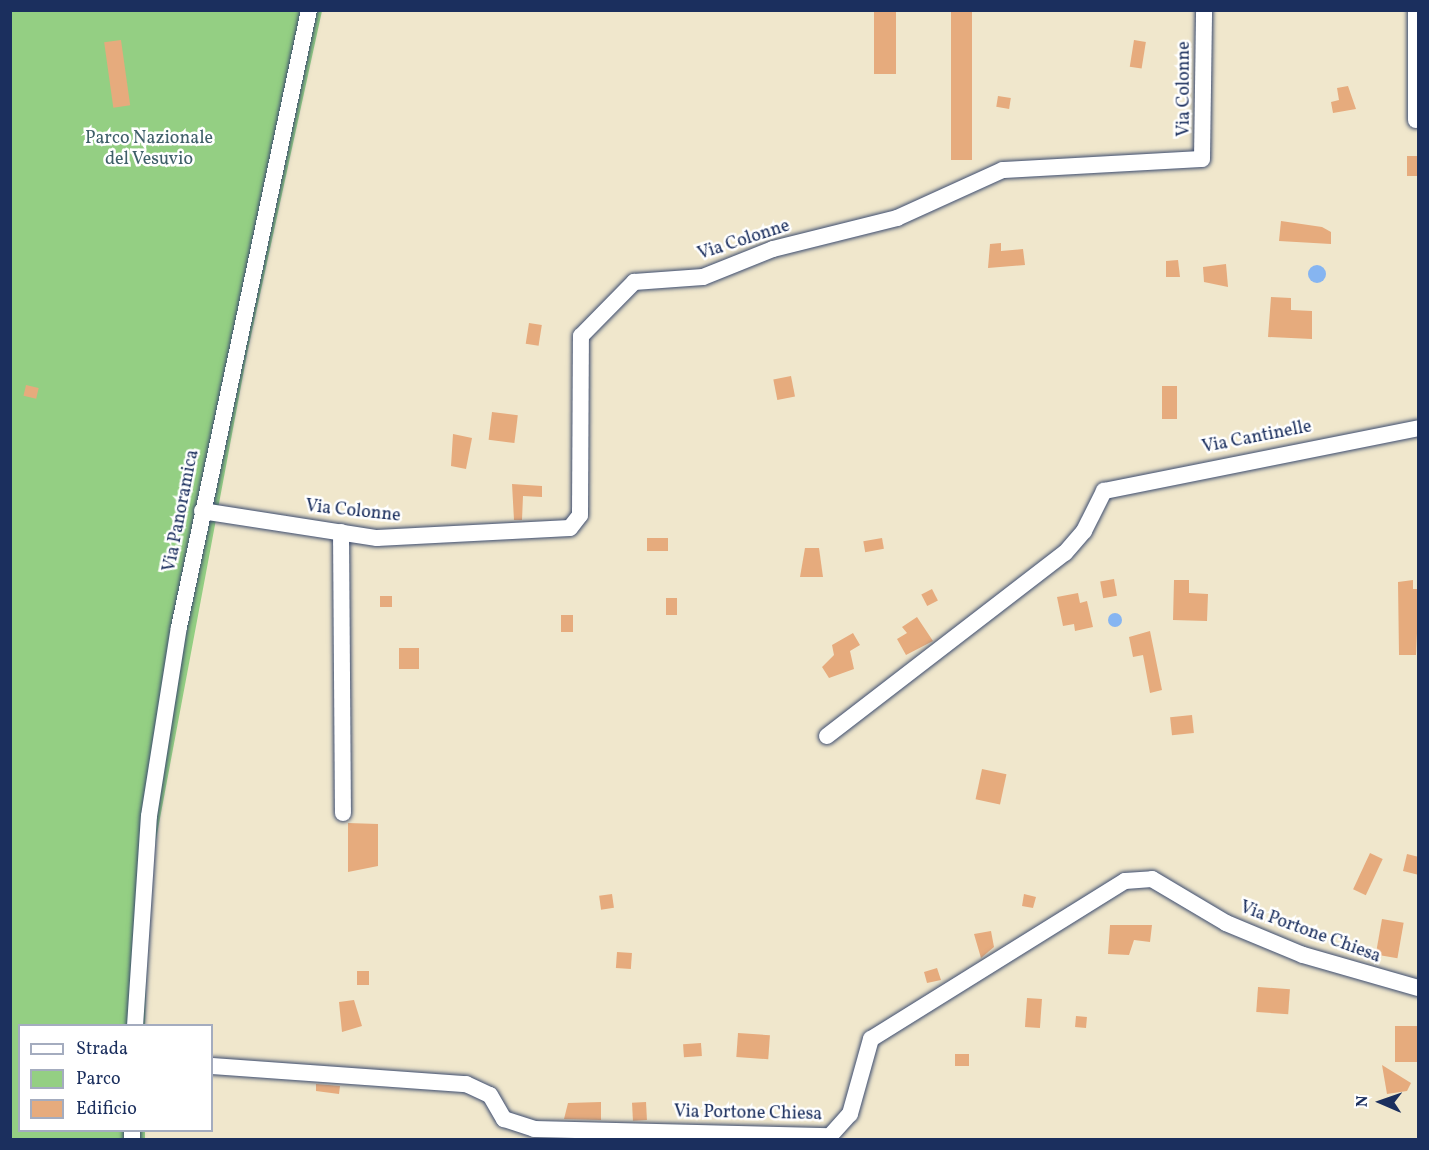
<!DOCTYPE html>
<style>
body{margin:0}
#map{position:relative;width:1429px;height:1150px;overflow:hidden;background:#f0e7cc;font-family:Vollkorn,serif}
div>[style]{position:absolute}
.green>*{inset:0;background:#94cf83}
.water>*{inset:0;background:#86b5f1}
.round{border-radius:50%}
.building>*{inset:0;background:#e6ab7d;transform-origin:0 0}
.roads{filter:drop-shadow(0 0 2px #3b4b6e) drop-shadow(0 0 2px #3b4b6e)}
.minor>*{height:16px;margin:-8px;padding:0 8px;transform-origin:8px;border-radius:8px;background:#fff}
span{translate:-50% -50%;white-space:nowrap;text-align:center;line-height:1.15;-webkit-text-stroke:5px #fff;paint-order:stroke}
.street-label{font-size:18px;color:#1b2f5e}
.park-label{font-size:18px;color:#3f5f69}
.frame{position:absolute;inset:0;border:12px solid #1b2f5e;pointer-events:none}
.legend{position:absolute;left:18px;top:1024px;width:195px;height:108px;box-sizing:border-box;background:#fff;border:2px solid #a4acbf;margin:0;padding:8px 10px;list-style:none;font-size:18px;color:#1b2f5e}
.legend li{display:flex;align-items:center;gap:12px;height:30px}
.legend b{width:30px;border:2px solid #a4acbf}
.north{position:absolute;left:1351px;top:1072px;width:60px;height:60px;-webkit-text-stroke:4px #fff;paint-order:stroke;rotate:272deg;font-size:16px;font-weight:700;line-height:24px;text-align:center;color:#1b2f5e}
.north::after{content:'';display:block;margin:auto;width:21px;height:27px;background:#1b2f5e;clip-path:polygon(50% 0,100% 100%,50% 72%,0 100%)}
</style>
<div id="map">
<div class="green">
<i style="clip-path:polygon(10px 11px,322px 11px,247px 354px,149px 877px,145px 1025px,20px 1026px,20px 1130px,145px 1131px,145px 1139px,11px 1139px)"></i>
</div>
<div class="water">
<i class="round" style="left:1308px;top:265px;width:18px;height:18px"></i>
<i class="round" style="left:1108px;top:613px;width:14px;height:14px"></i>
</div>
<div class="building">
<i style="left:874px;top:10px;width:22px;height:64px"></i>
<i style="left:951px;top:10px;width:21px;height:150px"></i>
<i style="left:121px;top:40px;width:66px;height:17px;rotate:82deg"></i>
<i style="left:1134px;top:40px;width:12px;height:27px;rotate:9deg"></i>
<i style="clip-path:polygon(1348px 86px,1356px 109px,1333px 113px,1331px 102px,1339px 100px,1337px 88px)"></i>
<i style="left:998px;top:96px;width:13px;height:11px;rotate:9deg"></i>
<i style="left:1407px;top:156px;width:12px;height:20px"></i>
<i style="clip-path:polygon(1281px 221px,1322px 227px,1331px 232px,1331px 244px,1279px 241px)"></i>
<i style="clip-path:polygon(1001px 243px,1001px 251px,1023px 249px,1025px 265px,988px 268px,990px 244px)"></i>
<i style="clip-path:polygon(1178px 260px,1180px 277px,1166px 277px,1166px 261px)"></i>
<i style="clip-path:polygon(1226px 264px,1228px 287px,1204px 282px,1203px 267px)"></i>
<i style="clip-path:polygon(1271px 297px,1291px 298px,1291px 310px,1312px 311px,1312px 339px,1268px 337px)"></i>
<i style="left:529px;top:323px;width:13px;height:21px;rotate:9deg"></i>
<i style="left:791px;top:376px;width:21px;height:18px;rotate:79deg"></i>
<i style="left:26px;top:385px;width:13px;height:11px;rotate:13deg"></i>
<i style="left:1162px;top:386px;width:15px;height:33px"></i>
<i style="left:492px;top:412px;width:26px;height:28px;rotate:7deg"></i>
<i style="clip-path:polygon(453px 434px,472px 438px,466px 469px,451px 466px)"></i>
<i style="clip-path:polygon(512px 484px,542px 486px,542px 497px,523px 496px,522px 520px,514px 520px)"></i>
<i style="left:647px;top:538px;width:21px;height:13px"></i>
<i style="left:882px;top:538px;width:11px;height:19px;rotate:80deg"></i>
<i style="clip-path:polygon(805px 548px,819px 548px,823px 577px,800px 577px)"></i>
<i style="left:1114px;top:579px;width:17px;height:14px;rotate:80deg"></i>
<i style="clip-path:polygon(1174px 580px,1189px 580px,1189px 593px,1208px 594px,1207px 621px,1173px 620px)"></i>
<i style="clip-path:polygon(1413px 580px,1413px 589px,1419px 589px,1416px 655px,1399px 655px,1398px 582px)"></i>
<i style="left:932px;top:589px;width:13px;height:12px;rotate:63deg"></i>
<i style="clip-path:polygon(1078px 593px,1080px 603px,1087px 601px,1093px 627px,1075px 631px,1074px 624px,1063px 626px,1057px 597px)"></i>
<i style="left:380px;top:596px;width:12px;height:11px"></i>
<i style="left:666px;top:598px;width:11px;height:17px"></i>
<i style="left:561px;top:615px;width:12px;height:17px"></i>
<i style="clip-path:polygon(917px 617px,933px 641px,906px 655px,897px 639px,907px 633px,902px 627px)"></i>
<i style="clip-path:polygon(1150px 631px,1162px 690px,1150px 693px,1143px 655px,1133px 657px,1129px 637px)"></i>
<i style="clip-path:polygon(853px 633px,860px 645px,850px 651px,854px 669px,829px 678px,822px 667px,834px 655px,832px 645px)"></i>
<i style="left:399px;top:648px;width:20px;height:21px"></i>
<i style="left:1192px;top:715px;width:18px;height:22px;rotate:84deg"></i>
<i style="left:982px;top:769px;width:25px;height:31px;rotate:12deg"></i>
<i style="clip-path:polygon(348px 823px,378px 824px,378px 866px,348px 872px)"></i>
<i style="left:1370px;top:853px;width:14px;height:40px;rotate:25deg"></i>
<i style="clip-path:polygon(1407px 854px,1419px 857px,1419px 875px,1403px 871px)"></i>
<i style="left:612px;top:894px;width:14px;height:13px;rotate:82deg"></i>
<i style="clip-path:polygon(1024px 894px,1036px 897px,1033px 908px,1022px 906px)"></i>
<i style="left:1382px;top:919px;width:22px;height:36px;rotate:10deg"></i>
<i style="clip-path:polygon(1110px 925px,1152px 925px,1150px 942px,1134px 940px,1129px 955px,1108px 954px)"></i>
<i style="clip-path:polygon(991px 931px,994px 947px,981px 958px,974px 934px)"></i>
<i style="left:617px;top:952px;width:15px;height:16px;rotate:4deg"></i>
<i style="clip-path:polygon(937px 968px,941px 980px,927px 983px,924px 972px)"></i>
<i style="left:357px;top:971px;width:12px;height:14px"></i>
<i style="left:1258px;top:987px;width:32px;height:25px;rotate:4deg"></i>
<i style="left:1027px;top:998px;width:15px;height:29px;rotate:4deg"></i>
<i style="clip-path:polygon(354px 1000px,362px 1026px,342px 1032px,339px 1002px)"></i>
<i style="left:1076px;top:1016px;width:11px;height:11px;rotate:5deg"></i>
<i style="left:1395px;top:1026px;width:22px;height:36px"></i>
<i style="left:738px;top:1033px;width:32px;height:24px;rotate:4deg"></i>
<i style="left:701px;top:1043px;width:13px;height:18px;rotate:86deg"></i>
<i style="left:955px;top:1054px;width:14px;height:12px"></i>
<i style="clip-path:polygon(1382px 1065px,1411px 1083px,1407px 1091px,1387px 1094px)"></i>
<i style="clip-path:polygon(316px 1084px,340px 1086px,339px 1094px,316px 1091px)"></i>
<i style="clip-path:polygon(601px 1102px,601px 1120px,564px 1119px,568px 1103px)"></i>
<i style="left:646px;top:1102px;width:18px;height:14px;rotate:87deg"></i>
</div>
<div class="roads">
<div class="minor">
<i style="left:1416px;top:120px;width:110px;rotate:-90deg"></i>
<i style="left:202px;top:511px;width:177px;rotate:8.8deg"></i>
<i style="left:377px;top:538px;width:193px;rotate:-3deg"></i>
<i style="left:570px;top:528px;width:16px;rotate:-52deg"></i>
<i style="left:580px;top:515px;width:179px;rotate:-89.7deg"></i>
<i style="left:581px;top:336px;width:76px;rotate:-45.5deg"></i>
<i style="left:634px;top:282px;width:69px;rotate:-4.1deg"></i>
<i style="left:703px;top:277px;width:75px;rotate:-21.8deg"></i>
<i style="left:773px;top:249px;width:128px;rotate:-14deg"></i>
<i style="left:897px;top:218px;width:116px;rotate:-24.4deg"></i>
<i style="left:1003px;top:170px;width:199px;rotate:-3.2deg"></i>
<i style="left:1202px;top:159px;width:149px;rotate:-89.2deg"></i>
<i style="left:341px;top:532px;width:281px;rotate:89.6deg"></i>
<i style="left:827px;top:736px;width:300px;rotate:-37.6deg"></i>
<i style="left:1065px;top:553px;width:29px;rotate:-49deg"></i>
<i style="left:1084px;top:531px;width:45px;rotate:-63.4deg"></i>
<i style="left:1104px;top:491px;width:320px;rotate:-11.3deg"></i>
<i style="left:135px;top:1026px;width:210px;rotate:-86.2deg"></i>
<i style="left:149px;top:816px;width:191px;rotate:-81deg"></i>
<i style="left:179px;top:627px;width:631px;rotate:-78.1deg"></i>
<i style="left:212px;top:1066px;width:255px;rotate:4.1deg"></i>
<i style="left:466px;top:1084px;width:26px;rotate:25deg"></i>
<i style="left:490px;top:1095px;width:28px;rotate:60deg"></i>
<i style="left:504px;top:1119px;width:32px;rotate:18deg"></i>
<i style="left:534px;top:1129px;width:296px;rotate:1.4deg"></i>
<i style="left:830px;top:1136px;width:30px;rotate:-48deg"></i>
<i style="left:850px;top:1114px;width:78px;rotate:-74.4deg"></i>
<i style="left:871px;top:1039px;width:299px;rotate:-31.9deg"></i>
<i style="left:1125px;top:881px;width:27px;rotate:-4deg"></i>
<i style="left:1152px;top:879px;width:86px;rotate:30.7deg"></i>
<i style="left:1226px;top:923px;width:83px;rotate:22.6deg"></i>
<i style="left:1303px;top:955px;width:120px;rotate:16deg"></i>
<i style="left:132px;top:1140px;width:10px;rotate:-90deg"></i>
</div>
</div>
<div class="street-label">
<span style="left:1185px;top:89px;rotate:-90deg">Via Colonne</span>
<span style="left:744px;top:241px;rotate:-18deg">Via Colonne</span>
<span style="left:1257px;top:438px;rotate:-11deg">Via Cantinelle</span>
<span style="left:182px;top:511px;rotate:-79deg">Via Panoramica</span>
<span style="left:353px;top:512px;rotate:6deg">Via Colonne</span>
<span style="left:1310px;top:933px;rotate:20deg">Via Portone Chiesa</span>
<span style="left:748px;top:1114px;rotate:1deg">Via Portone Chiesa</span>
</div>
<div class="park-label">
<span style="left:149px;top:150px">Parco Nazionale<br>del Vesuvio</span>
</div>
<div class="frame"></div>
<ul class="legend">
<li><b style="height:8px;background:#fff"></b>Strada</li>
<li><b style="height:16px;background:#94cf83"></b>Parco</li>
<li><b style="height:16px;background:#e6ab7d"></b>Edificio</li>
</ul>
<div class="north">N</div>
</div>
